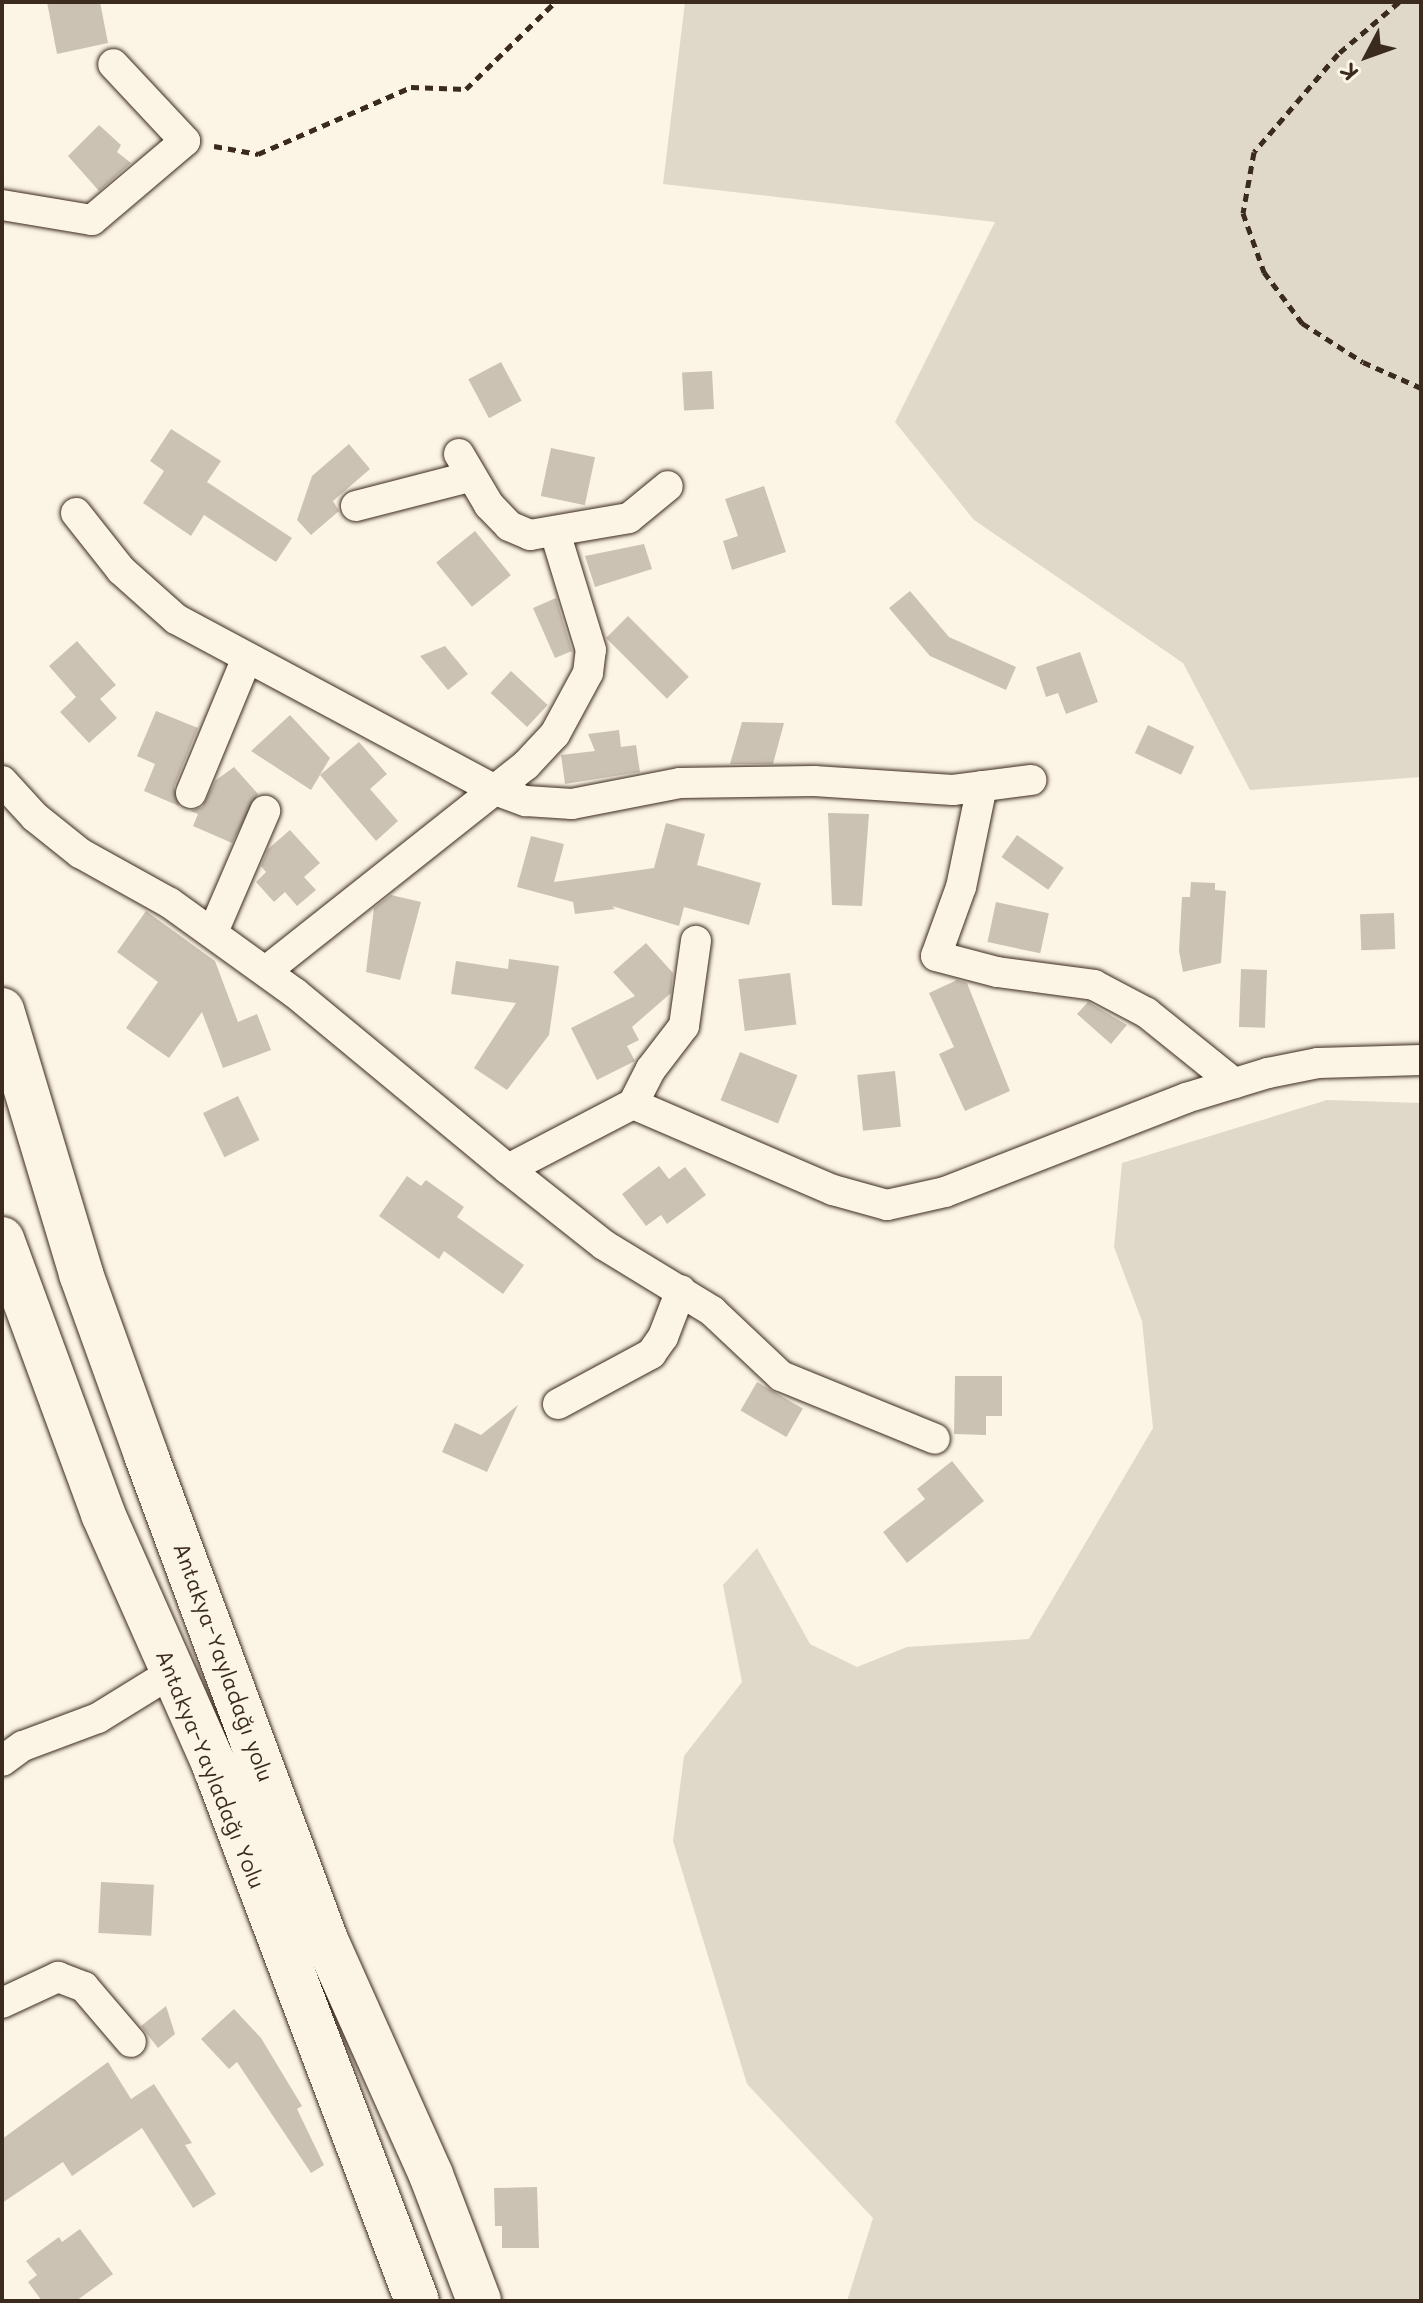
<!DOCTYPE html>
<meta charset="utf-8">
<style>
body{margin:0}
#map{position:relative;width:1423px;height:2303px;overflow:hidden;background:#fcf5e5;font-family:Mali,sans-serif}
div>[style]{position:absolute}
.green>*{inset:0;background:#e0d8c8}
.building>*{inset:0;background:#ccc2b3;transform-origin:0 0}
.path>*{height:5px;margin-top:-2.5px;transform-origin:0;background:repeating-linear-gradient(90deg,#3b2a1e 0 8px,transparent 0 14px)}
.roads{filter:drop-shadow(0 0 2px #3b2a1e) drop-shadow(0 0 2px #3b2a1e)}
.minor>*{height:30px;margin:-15px;padding:0 15px;transform-origin:15px;border-radius:15px;background:#fcf5e5}
.highway>*{height:44px;margin:-22px;padding:0 22px;transform-origin:22px;border-radius:22px;background:#fcf5e5}
span{translate:-50% -50%;white-space:nowrap;text-align:center;line-height:1.15;-webkit-text-stroke:8px #fcf5e5;paint-order:stroke}
.street-label{font-size:22px;color:#3b2a1e}
.frame{position:absolute;inset:0;border:4px solid #3b2a1e;pointer-events:none}
.north{position:absolute;left:1327px;top:16px;width:80px;height:80px;-webkit-text-stroke:6px #fcf5e5;paint-order:stroke;rotate:229deg;font-size:22px;font-weight:700;line-height:32px;text-align:center;color:#3b2a1e}
.north::after{content:'';display:block;margin:auto;width:28px;height:36px;background:#3b2a1e;clip-path:polygon(50% 0,100% 100%,50% 72%,0 100%)}
</style>
<div id="map">
<div class="green">
<i style="clip-path:polygon(685px 2px,1421px 2px,1421px 777px,1250px 790px,1183px 663px,974px 520px,895px 422px,995px 222px,663px 184px)"></i>
<i style="clip-path:polygon(1327px 1100px,1421px 1103px,1421px 2301px,847px 2301px,873px 2218px,747px 2084px,673px 1841px,684px 1756px,742px 1682px,723px 1585px,757px 1548px,810px 1644px,857px 1667px,907px 1647px,1029px 1639px,1153px 1428px,1142px 1321px,1114px 1247px,1122px 1163px)"></i>
</div>
<div class="building">
<i style="clip-path:polygon(47px 2px,100px 2px,108px 43px,57px 54px)"></i>
<i style="clip-path:polygon(99px 125px,121px 145px,117px 152px,131px 163px,99px 191px,68px 156px)"></i>
<i style="left:501px;top:362px;width:44px;height:37px;rotate:62deg"></i>
<i style="left:712px;top:371px;width:38px;height:30px;rotate:87deg"></i>
<i style="clip-path:polygon(171px 429px,221px 461px,207px 482px,292px 538px,276px 562px,204px 515px,191px 536px,143px 503px,164px 471px,150px 461px)"></i>
<i style="clip-path:polygon(349px 444px,370px 469px,333px 501px,339px 511px,311px 535px,297px 520px,312px 476px)"></i>
<i style="left:551px;top:448px;width:45px;height:49px;rotate:12deg"></i>
<i style="clip-path:polygon(764px 486px,786px 552px,732px 570px,723px 541px,738px 536px,725px 499px)"></i>
<i style="left:475px;top:531px;width:57px;height:50px;rotate:51deg"></i>
<i style="clip-path:polygon(644px 544px,652px 569px,595px 587px,585px 556px)"></i>
<i style="clip-path:polygon(910px 591px,949px 637px,1016px 667px,1006px 690px,930px 656px,889px 608px)"></i>
<i style="clip-path:polygon(556px 598px,572px 651px,555px 658px,533px 608px)"></i>
<i style="left:628px;top:616px;width:86px;height:31px;rotate:45deg"></i>
<i style="clip-path:polygon(77px 641px,116px 685px,100px 699px,117px 718px,89px 743px,60px 712px,76px 697px,49px 666px)"></i>
<i style="clip-path:polygon(445px 646px,468px 674px,448px 690px,420px 656px)"></i>
<i style="clip-path:polygon(1080px 652px,1098px 702px,1066px 714px,1058px 693px,1046px 697px,1036px 667px)"></i>
<i style="left:511px;top:671px;width:50px;height:30px;rotate:43deg"></i>
<i style="clip-path:polygon(156px 711px,198px 728px,174px 787px,179px 806px,144px 791px,155px 764px,137px 756px)"></i>
<i style="clip-path:polygon(290px 715px,330px 758px,311px 790px,251px 751px)"></i>
<i style="clip-path:polygon(742px 722px,784px 723px,773px 764px,730px 764px)"></i>
<i style="left:1148px;top:725px;width:51px;height:31px;rotate:25deg"></i>
<i style="clip-path:polygon(619px 730px,621px 747px,636px 745px,640px 772px,565px 784px,561px 755px,595px 751px,588px 734px)"></i>
<i style="clip-path:polygon(359px 742px,387px 774px,370px 789px,398px 821px,376px 841px,320px 775px)"></i>
<i style="clip-path:polygon(234px 767px,258px 794px,232px 843px,193px 826px,198px 814px,190px 811px,202px 807px,216px 780px)"></i>
<i style="clip-path:polygon(828px 813px,869px 814px,862px 906px,832px 905px)"></i>
<i style="clip-path:polygon(666px 823px,705px 834px,697px 865px,761px 883px,749px 925px,684px 907px,679px 926px,612px 906px,615px 909px,575px 914px,573px 902px,517px 887px,531px 836px,564px 844px,554px 882px,654px 868px)"></i>
<i style="clip-path:polygon(290px 830px,320px 863px,304px 877px,316px 890px,297px 906px,285px 892px,274px 902px,256px 882px,266px 872px,261px 866px,268px 849px)"></i>
<i style="left:1017px;top:835px;width:57px;height:27px;rotate:35deg"></i>
<i style="clip-path:polygon(1191px 882px,1215px 883px,1215px 890px,1226px 891px,1221px 963px,1183px 972px,1179px 951px,1182px 897px,1190px 897px)"></i>
<i style="clip-path:polygon(391px 895px,421px 902px,400px 980px,366px 972px,374px 908px)"></i>
<i style="left:996px;top:902px;width:54px;height:41px;rotate:12deg"></i>
<i style="clip-path:polygon(146px 911px,215px 961px,238px 1022px,257px 1014px,271px 1050px,223px 1068px,202px 1012px,169px 1058px,126px 1028px,158px 982px,117px 952px)"></i>
<i style="left:1394px;top:913px;width:36px;height:34px;rotate:88deg"></i>
<i style="clip-path:polygon(646px 943px,673px 973px,671px 993px,632px 1027px,639px 1040px,627px 1046px,635px 1061px,597px 1080px,571px 1028px,635px 996px,613px 972px)"></i>
<i style="clip-path:polygon(509px 959px,559px 966px,549px 1035px,507px 1090px,474px 1068px,516px 1003px,451px 994px,456px 961px,508px 969px)"></i>
<i style="left:1241px;top:969px;width:26px;height:58px;rotate:2deg"></i>
<i style="left:790px;top:973px;width:52px;height:52px;rotate:83deg"></i>
<i style="clip-path:polygon(957px 980px,967px 983px,1010px 1091px,965px 1111px,939px 1054px,954px 1047px,929px 993px)"></i>
<i style="clip-path:polygon(1088px 1002px,1127px 1025px,1111px 1044px,1077px 1014px)"></i>
<i style="left:740px;top:1052px;width:62px;height:52px;rotate:22deg"></i>
<i style="left:895px;top:1071px;width:56px;height:38px;rotate:84deg"></i>
<i style="left:238px;top:1096px;width:49px;height:39px;rotate:64deg"></i>
<i style="clip-path:polygon(659px 1166px,669px 1179px,685px 1167px,706px 1195px,667px 1224px,661px 1215px,646px 1226px,622px 1194px)"></i>
<i style="clip-path:polygon(407px 1176px,421px 1186px,426px 1180px,464px 1207px,457px 1217px,524px 1265px,503px 1294px,444px 1251px,439px 1259px,379px 1216px)"></i>
<i style="clip-path:polygon(955px 1376px,1002px 1376px,1002px 1416px,986px 1416px,986px 1435px,954px 1434px)"></i>
<i style="left:757px;top:1382px;width:53px;height:33px;rotate:30deg"></i>
<i style="clip-path:polygon(518px 1405px,487px 1472px,442px 1452px,455px 1423px,481px 1435px)"></i>
<i style="clip-path:polygon(952px 1461px,984px 1501px,907px 1563px,883px 1532px,925px 1499px,917px 1489px)"></i>
<i style="left:101px;top:1882px;width:53px;height:51px;rotate:3deg"></i>
<i style="clip-path:polygon(166px 2006px,175px 2034px,158px 2048px,141px 2026px)"></i>
<i style="clip-path:polygon(234px 2009px,261px 2038px,302px 2106px,297px 2109px,324px 2165px,311px 2173px,237px 2062px,229px 2069px,201px 2039px)"></i>
<i style="clip-path:polygon(108px 2062px,131px 2099px,154px 2084px,192px 2143px,185px 2145px,216px 2194px,193px 2208px,142px 2128px,72px 2176px,63px 2162px,2px 2203px,2px 2139px)"></i>
<i style="clip-path:polygon(537px 2187px,539px 2248px,502px 2248px,502px 2226px,495px 2226px,494px 2188px)"></i>
<i style="clip-path:polygon(80px 2229px,113px 2274px,76px 2301px,42px 2301px,28px 2282px,37px 2275px,26px 2261px,59px 2237px,62px 2242px)"></i>
</div>
<div class="path">
<i style="left:1399px;top:2px;width:80px;rotate:139.6deg"></i>
<i style="left:1338px;top:54px;width:129px;rotate:130.6deg"></i>
<i style="left:1254px;top:152px;width:62px;rotate:100.2deg"></i>
<i style="left:1243px;top:213px;width:63px;rotate:70.4deg"></i>
<i style="left:1264px;top:272px;width:64px;rotate:53.3deg"></i>
<i style="left:1302px;top:323px;width:72px;rotate:32.6deg"></i>
<i style="left:1363px;top:362px;width:64px;rotate:24.1deg"></i>
<i style="left:214px;top:146px;width:45px;rotate:10.3deg"></i>
<i style="left:258px;top:154px;width:167px;rotate:-23.6deg"></i>
<i style="left:411px;top:87px;width:55px;rotate:2.1deg"></i>
<i style="left:466px;top:89px;width:124px;rotate:-44.3deg"></i>
</div>
<div class="roads">
<div class="minor">
<i style="left:2px;top:205px;width:91px;rotate:9.5deg"></i>
<i style="left:92px;top:220px;width:122px;rotate:-40.3deg"></i>
<i style="left:185px;top:141px;width:105px;rotate:-133.1deg"></i>
<i style="left:459px;top:454px;width:59px;rotate:59.5deg"></i>
<i style="left:489px;top:505px;width:29px;rotate:46deg"></i>
<i style="left:509px;top:526px;width:23px;rotate:23deg"></i>
<i style="left:530px;top:535px;width:100px;rotate:-9.7deg"></i>
<i style="left:629px;top:518px;width:50px;rotate:-39.4deg"></i>
<i style="left:356px;top:506px;width:117px;rotate:-14.4deg"></i>
<i style="left:76px;top:513px;width:73px;rotate:51.7deg"></i>
<i style="left:121px;top:570px;width:74px;rotate:41.7deg"></i>
<i style="left:176px;top:619px;width:362px;rotate:28.2deg"></i>
<i style="left:495px;top:790px;width:33px;rotate:20deg"></i>
<i style="left:526px;top:801px;width:46px;rotate:3.7deg"></i>
<i style="left:572px;top:804px;width:110px;rotate:-11deg"></i>
<i style="left:680px;top:783px;width:134px;rotate:-0.9deg"></i>
<i style="left:814px;top:781px;width:139px;rotate:3.7deg"></i>
<i style="left:953px;top:790px;width:79px;rotate:-7.3deg"></i>
<i style="left:2px;top:781px;width:49px;rotate:47.5deg"></i>
<i style="left:35px;top:817px;width:58px;rotate:38.7deg"></i>
<i style="left:80px;top:853px;width:103px;rotate:29.1deg"></i>
<i style="left:170px;top:903px;width:154px;rotate:35.8deg"></i>
<i style="left:295px;top:993px;width:276px;rotate:39.6deg"></i>
<i style="left:508px;top:1169px;width:141px;rotate:-27.5deg"></i>
<i style="left:633px;top:1104px;width:218px;rotate:23.3deg"></i>
<i style="left:833px;top:1190px;width:56px;rotate:15.5deg"></i>
<i style="left:887px;top:1205px;width:59px;rotate:-12.6deg"></i>
<i style="left:945px;top:1192px;width:259px;rotate:-21.3deg"></i>
<i style="left:1186px;top:1098px;width:86px;rotate:-17deg"></i>
<i style="left:1268px;top:1073px;width:51px;rotate:-11.3deg"></i>
<i style="left:1318px;top:1063px;width:103px;rotate:-1.7deg"></i>
<i style="left:982px;top:786px;width:103px;rotate:101.7deg"></i>
<i style="left:961px;top:887px;width:73px;rotate:109.9deg"></i>
<i style="left:936px;top:956px;width:63px;rotate:14.7deg"></i>
<i style="left:997px;top:972px;width:98px;rotate:7.6deg"></i>
<i style="left:1094px;top:985px;width:60px;rotate:27.8deg"></i>
<i style="left:1147px;top:1013px;width:112px;rotate:38.8deg"></i>
<i style="left:191px;top:793px;width:146px;rotate:-67.5deg"></i>
<i style="left:213px;top:932px;width:132px;rotate:-66.7deg"></i>
<i style="left:266px;top:971px;width:332px;rotate:-38.4deg"></i>
<i style="left:526px;top:765px;width:42px;rotate:-46.9deg"></i>
<i style="left:555px;top:734px;width:69px;rotate:-61.6deg"></i>
<i style="left:588px;top:673px;width:23px;rotate:-83deg"></i>
<i style="left:591px;top:650px;width:123px;rotate:-107deg"></i>
<i style="left:633px;top:1104px;width:39px;rotate:-63deg"></i>
<i style="left:651px;top:1069px;width:54px;rotate:-52.5deg"></i>
<i style="left:684px;top:1026px;width:86px;rotate:-82deg"></i>
<i style="left:508px;top:1169px;width:122px;rotate:38.4deg"></i>
<i style="left:604px;top:1245px;width:127px;rotate:31.4deg"></i>
<i style="left:712px;top:1311px;width:95px;rotate:43.3deg"></i>
<i style="left:781px;top:1376px;width:166px;rotate:22.2deg"></i>
<i style="left:558px;top:1404px;width:106px;rotate:-28.3deg"></i>
<i style="left:651px;top:1354px;width:21px;rotate:-55deg"></i>
<i style="left:663px;top:1337px;width:50px;rotate:-69deg"></i>
<i style="left:2px;top:1761px;width:26px;rotate:-36deg"></i>
<i style="left:23px;top:1746px;width:80px;rotate:-20.5deg"></i>
<i style="left:98px;top:1718px;width:89px;rotate:-31.7deg"></i>
<i style="left:2px;top:2003px;width:62px;rotate:-24.9deg"></i>
<i style="left:58px;top:1977px;width:28px;rotate:21deg"></i>
<i style="left:84px;top:1987px;width:72px;rotate:49.5deg"></i>
</div>
<div class="highway">
<i style="left:2px;top:1010px;width:276px;rotate:73.3deg"></i>
<i style="left:81px;top:1274px;width:192px;rotate:70.2deg"></i>
<i style="left:146px;top:1455px;width:517px;rotate:69.64deg"></i>
<i style="left:326px;top:1940px;width:257px;rotate:65.9deg"></i>
<i style="left:431px;top:2175px;width:135px;rotate:69.1deg"></i>
<i style="left:2px;top:1239px;width:293px;rotate:69.8deg"></i>
<i style="left:103px;top:1514px;width:271px;rotate:66.1deg"></i>
<i style="left:213px;top:1762px;width:576px;rotate:69.27deg"></i>
</div>
</div>
<div class="street-label">
<span style="left:224px;top:1662px;rotate:70deg">Antakya-Yayladağı yolu</span>
<span style="left:211px;top:1769px;rotate:68deg">Antakya-Yayladağı Yolu</span>
</div>
<div class="frame"></div>
<div class="north">K</div>
</div>
